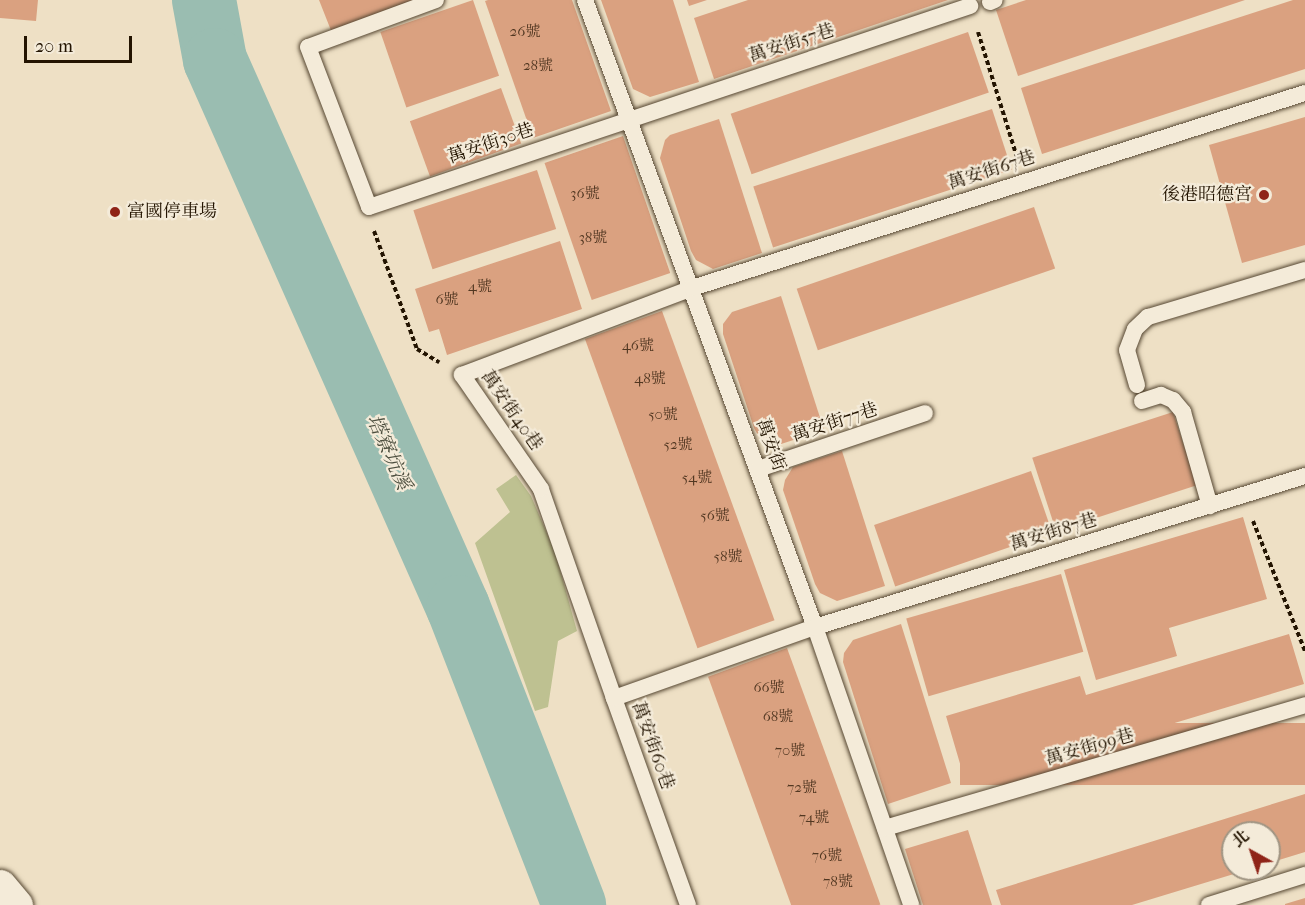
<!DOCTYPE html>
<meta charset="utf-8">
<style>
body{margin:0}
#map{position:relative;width:1305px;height:905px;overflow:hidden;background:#eee0c5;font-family:"IM FELL French Canon","Noto Serif TC",serif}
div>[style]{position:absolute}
.green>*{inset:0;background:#bec191}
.river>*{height:64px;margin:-32px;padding:0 32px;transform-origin:32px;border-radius:32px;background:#9abdb1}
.building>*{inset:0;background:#daa180;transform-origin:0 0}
.path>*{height:4px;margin-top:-2px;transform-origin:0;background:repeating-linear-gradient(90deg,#231401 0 4.5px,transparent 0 7.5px)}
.roads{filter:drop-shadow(0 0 2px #564732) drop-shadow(0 0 2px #564732)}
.service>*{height:16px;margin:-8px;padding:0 8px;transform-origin:8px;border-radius:8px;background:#f4ebd9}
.minor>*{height:33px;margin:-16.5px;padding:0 16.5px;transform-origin:16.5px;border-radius:16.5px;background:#f4ebd9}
.dots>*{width:16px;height:16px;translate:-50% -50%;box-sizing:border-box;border:3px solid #f4ebd9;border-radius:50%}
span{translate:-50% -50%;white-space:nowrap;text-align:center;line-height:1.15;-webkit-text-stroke:4.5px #f4ebd9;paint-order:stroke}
.number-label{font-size:15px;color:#513721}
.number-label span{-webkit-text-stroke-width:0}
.street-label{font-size:18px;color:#231401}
.poi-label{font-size:18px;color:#231401}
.right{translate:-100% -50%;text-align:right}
.left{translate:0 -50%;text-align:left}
.water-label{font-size:20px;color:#4d4f3f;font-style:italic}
.north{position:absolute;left:1221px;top:821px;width:60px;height:60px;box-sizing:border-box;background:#f4ebd9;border:2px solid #a09583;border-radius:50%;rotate:320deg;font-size:16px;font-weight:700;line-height:24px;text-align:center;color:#231401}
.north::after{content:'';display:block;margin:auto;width:21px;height:27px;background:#8f2418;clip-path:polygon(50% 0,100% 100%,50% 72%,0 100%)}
.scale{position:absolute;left:24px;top:36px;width:108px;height:27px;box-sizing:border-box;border:3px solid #231401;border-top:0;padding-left:8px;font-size:18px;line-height:21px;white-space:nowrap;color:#231401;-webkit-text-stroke:4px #f4ebd9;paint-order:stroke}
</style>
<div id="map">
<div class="green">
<i style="clip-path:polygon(516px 475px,531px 496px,555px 552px,577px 631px,558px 641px,548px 707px,535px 711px,475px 543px,510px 512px,496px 489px)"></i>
</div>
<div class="river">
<i style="left:204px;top:0;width:61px;rotate:79.6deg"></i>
<i style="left:215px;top:60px;width:599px;rotate:66.05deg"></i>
<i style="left:458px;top:607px;width:320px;rotate:68.7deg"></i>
</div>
<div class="building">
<i style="clip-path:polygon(0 0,38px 0,36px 21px,0 18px)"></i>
<i style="clip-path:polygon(319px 0,414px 0,332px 33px)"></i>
<i style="left:473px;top:0;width:80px;height:98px;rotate:71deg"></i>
<i style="clip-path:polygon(488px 0,572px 0,611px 111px,533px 138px,485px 1px)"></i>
<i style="clip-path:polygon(601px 0,673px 0,699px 82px,650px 97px,633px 89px)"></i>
<i style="clip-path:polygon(687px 0,707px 0,689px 6px)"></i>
<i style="clip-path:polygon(748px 0,948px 0,714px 79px,694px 18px)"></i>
<i style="clip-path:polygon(1026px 0,1245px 0,1018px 76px,996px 10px)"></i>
<i style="clip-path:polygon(1293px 0,1305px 0,1305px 69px,1042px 154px,1021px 88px)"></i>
<i style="left:968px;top:32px;width:64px;height:251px;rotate:71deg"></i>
<i style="left:501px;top:88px;width:59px;height:97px;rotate:70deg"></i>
<i style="left:992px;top:109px;width:64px;height:251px;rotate:72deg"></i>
<i style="clip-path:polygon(1305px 117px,1305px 245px,1242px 263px,1209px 145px)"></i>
<i style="clip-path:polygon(719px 119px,762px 253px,713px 269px,696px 260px,691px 251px,660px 158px,665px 140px,670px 135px)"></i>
<i style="left:623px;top:136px;width:145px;height:83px;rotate:71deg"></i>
<i style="left:537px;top:170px;width:62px;height:130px;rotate:72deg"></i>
<i style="left:1034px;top:207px;width:65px;height:251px;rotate:71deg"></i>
<i style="clip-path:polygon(560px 241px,582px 309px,447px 355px,439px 329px,429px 332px,415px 289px)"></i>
<i style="clip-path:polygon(781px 296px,824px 430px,775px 446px,759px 437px,754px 428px,723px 334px,723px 324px,732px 312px)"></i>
<i style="left:662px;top:311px;width:329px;height:82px;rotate:70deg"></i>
<i style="left:1173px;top:412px;width:77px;height:148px;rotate:72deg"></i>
<i style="clip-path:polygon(842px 451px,885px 586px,837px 601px,820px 593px,815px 584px,783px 490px,785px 480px,793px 467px)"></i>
<i style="left:1031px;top:471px;width:65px;height:166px;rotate:71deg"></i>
<i style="clip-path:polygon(1243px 517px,1267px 599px,1169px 628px,1177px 656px,1096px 680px,1064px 570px)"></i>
<i style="left:1061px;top:574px;width:81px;height:161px;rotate:74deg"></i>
<i style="clip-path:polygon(901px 624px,951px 783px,888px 804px,843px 662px,844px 653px,853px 640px)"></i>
<i style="clip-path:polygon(1289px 634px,1304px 684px,1098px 746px,1092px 728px,961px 767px,946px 716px,1080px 676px,1086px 695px)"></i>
<i style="left:787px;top:648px;width:273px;height:84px;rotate:70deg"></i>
<i style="left:1305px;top:723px;width:62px;height:345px;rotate:90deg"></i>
<i style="clip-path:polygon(1305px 794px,1305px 852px,1269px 863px,1269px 833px,1233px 833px,1233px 869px,1247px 870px,1132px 905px,1001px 905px,996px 890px)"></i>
<i style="clip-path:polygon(968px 830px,992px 905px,923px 905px,905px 849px)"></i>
<i style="clip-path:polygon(1305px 898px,1305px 905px,1285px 905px,1285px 904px)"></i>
</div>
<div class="path">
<i style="left:978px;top:32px;width:131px;rotate:72.7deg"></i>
<i style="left:374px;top:231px;width:126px;rotate:70deg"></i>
<i style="left:417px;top:349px;width:26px;rotate:31deg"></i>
<i style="left:1253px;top:521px;width:140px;rotate:68.2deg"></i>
</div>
<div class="roads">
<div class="service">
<i style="left:436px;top:0;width:136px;rotate:159.8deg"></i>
<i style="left:308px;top:47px;width:171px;rotate:69.1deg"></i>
<i style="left:369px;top:207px;width:634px;rotate:-18.49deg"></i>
<i style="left:585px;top:0;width:668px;rotate:69.86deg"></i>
<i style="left:815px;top:627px;width:294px;rotate:70.9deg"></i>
<i style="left:990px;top:2px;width:5px;rotate:-22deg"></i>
<i style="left:1137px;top:385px;width:36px;rotate:-106deg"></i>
<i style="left:1127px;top:350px;width:22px;rotate:-69deg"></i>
<i style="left:1135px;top:329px;width:18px;rotate:-43deg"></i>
<i style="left:1148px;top:317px;width:164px;rotate:-16.7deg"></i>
<i style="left:1142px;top:401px;width:20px;rotate:-18deg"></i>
<i style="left:1161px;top:395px;width:13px;rotate:23deg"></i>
<i style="left:1173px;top:400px;width:16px;rotate:50deg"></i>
<i style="left:1183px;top:412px;width:98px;rotate:74deg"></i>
<i style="left:758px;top:469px;width:176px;rotate:-18.5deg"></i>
<i style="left:614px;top:698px;width:221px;rotate:-109.3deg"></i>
<i style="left:541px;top:489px;width:139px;rotate:-124.7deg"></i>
<i style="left:462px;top:375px;width:246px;rotate:-20.7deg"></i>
<i style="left:692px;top:288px;width:643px;rotate:-17.65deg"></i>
<i style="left:885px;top:828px;width:438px;rotate:-16.3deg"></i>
<i style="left:688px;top:905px;width:220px;rotate:-109.7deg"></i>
<i style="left:614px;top:698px;width:213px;rotate:-19.5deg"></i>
<i style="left:815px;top:627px;width:513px;rotate:-17.13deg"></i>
<i style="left:1209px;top:905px;width:101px;rotate:-17.4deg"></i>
</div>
<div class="minor">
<i style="left:0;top:886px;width:25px;rotate:50deg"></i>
</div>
</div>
<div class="dots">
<i style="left:1264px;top:195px;background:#8f2418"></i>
<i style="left:115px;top:212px;background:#8f2418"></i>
</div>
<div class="number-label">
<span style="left:525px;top:32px">26號</span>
<span style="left:538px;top:66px">28號</span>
<span style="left:585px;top:194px">36號</span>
<span style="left:593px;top:238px">38號</span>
<span style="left:480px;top:287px">4號</span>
<span style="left:447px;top:300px">6號</span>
<span style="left:638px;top:346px">46號</span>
<span style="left:650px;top:379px">48號</span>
<span style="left:663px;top:415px">50號</span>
<span style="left:678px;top:445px">52號</span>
<span style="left:697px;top:478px">54號</span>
<span style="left:715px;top:516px">56號</span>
<span style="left:728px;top:557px">58號</span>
<span style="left:769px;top:688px">66號</span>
<span style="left:778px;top:717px">68號</span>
<span style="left:790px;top:751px">70號</span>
<span style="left:802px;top:788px">72號</span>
<span style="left:814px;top:818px">74號</span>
<span style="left:827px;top:856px">76號</span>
<span style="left:838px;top:882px">78號</span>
</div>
<div class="street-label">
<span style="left:792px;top:44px;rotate:-18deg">萬安街57巷</span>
<span style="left:491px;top:144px;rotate:-19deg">萬安街30巷</span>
<span style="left:992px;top:171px;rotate:-18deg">萬安街67巷</span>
<span style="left:511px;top:411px;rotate:55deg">萬安街40巷</span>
<span style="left:835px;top:423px;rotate:-18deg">萬安街77巷</span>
<span style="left:770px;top:445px;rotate:70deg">萬安街</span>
<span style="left:1054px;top:533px;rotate:-17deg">萬安街87巷</span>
<span style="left:652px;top:746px;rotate:70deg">萬安街60巷</span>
<span style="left:1090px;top:748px;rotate:-16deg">萬安街99巷</span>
</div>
<div class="poi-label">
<span class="right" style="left:1252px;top:195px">後港昭德宮</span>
<span class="left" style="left:127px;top:212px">富國停車場</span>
</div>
<div class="water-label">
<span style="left:389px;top:452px;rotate:66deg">塔寮坑溪</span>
</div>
<div class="north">北</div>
<div class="scale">20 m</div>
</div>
